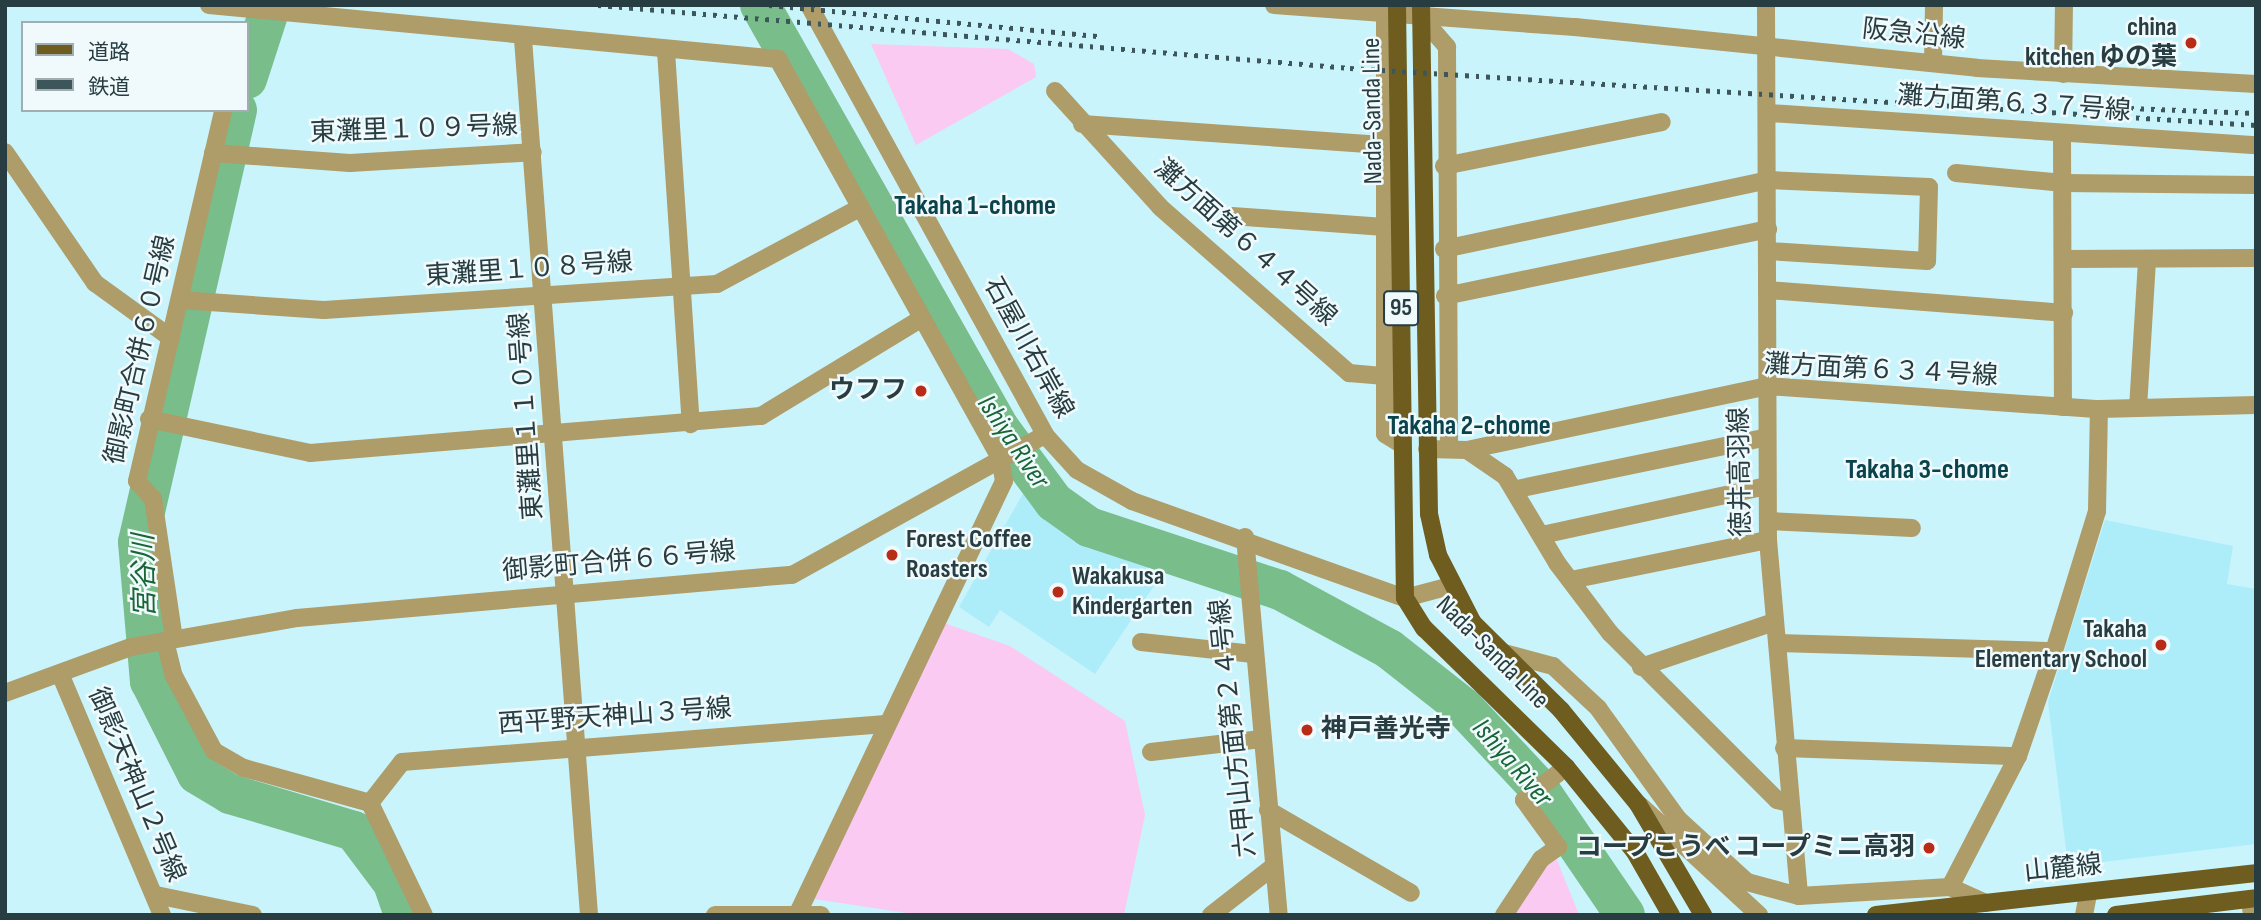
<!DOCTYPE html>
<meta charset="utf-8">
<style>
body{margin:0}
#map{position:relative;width:2261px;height:920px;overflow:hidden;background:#c9f4fc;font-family:"Sofia Sans Condensed","Noto Sans JP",sans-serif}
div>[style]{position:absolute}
.built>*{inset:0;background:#adedfa}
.green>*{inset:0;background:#facaf2}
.river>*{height:40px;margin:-20px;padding:0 20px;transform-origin:20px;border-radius:20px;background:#79bd8b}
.minor>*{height:18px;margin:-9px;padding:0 9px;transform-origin:9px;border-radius:9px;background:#ae9c69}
.major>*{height:18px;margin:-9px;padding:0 9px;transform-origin:9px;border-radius:9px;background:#6f5c1f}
.rail>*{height:5px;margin-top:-2.5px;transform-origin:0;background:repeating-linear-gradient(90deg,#3d565a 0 3.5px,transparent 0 10.5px)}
.dots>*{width:19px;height:19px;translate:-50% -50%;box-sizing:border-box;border:4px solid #f0fafc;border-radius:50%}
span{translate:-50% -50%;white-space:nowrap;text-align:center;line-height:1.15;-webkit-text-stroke:5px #f0fafc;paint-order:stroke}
.shield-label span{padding:2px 5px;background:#f0fafc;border:2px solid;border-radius:5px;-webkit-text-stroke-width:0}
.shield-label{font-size:24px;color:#273d41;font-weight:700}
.poi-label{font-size:26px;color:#273d41;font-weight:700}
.right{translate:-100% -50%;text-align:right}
.left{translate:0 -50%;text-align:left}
.street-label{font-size:26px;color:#273d41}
.neighbourhood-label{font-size:28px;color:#0a434c;font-weight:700}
.water-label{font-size:28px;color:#196536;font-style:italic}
.frame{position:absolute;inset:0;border:7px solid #273d41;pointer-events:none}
.legend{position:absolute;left:21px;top:21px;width:228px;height:91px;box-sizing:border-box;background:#f0fafc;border:2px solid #a0aeb1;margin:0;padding:9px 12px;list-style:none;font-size:21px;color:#273d41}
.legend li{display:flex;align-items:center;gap:14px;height:35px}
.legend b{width:35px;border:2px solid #a0aeb1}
</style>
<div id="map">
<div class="built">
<i style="clip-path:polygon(1026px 488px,1055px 520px,1129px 553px,1160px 577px,1095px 674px,1000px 610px,989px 627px,959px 607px)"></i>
<i style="clip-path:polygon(2105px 520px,2233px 546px,2227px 584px,2256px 589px,2256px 844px,2068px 866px,2048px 702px)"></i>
</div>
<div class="green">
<i style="clip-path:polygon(871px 44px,1008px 49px,1034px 64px,1036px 77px,916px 145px)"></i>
<i style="clip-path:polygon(944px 623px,1010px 646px,1125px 721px,1145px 815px,1124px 915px,920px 915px,814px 899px)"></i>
<i style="clip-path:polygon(1557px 860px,1579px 915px,1508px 915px,1541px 861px)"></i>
</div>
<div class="river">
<i style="left:760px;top:5px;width:487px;rotate:60.5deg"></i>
<i style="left:1000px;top:429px;width:91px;rotate:53.5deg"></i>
<i style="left:1054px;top:502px;width:43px;rotate:35.5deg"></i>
<i style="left:1089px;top:527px;width:201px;rotate:18.3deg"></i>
<i style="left:1280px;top:590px;width:124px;rotate:28.4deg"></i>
<i style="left:1389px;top:649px;width:95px;rotate:38.2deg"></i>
<i style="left:1464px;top:708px;width:107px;rotate:46.9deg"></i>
<i style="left:1537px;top:786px;width:156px;rotate:55.7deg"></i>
<i style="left:247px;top:79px;width:78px;rotate:-72deg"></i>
<i style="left:237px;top:110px;width:443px;rotate:102.9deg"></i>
<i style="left:138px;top:542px;width:140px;rotate:85.1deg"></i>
<i style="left:150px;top:681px;width:104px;rotate:63.2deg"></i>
<i style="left:197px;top:774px;width:39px;rotate:31deg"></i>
<i style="left:230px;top:794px;width:129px;rotate:16.6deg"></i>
<i style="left:354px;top:831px;width:65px;rotate:53.1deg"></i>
<i style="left:393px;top:883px;width:34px;rotate:71deg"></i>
</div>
<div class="minor">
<i style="left:209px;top:5px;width:572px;rotate:5.42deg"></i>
<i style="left:778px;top:59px;width:457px;rotate:60.9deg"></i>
<i style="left:1000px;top:458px;width:23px;rotate:80deg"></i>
<i style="left:1004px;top:481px;width:481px;rotate:115.5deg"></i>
<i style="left:809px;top:5px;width:491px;rotate:61.2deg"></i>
<i style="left:1045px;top:435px;width:47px;rotate:47.6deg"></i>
<i style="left:1077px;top:470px;width:63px;rotate:29.4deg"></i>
<i style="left:1132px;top:501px;width:290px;rotate:19.6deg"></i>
<i style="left:1405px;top:598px;width:47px;rotate:-14.9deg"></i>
<i style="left:1274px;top:5px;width:302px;rotate:4.2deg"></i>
<i style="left:1575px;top:27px;width:404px;rotate:5.8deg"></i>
<i style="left:1977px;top:68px;width:279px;rotate:3.3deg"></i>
<i style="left:1766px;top:5px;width:535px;rotate:89.79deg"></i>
<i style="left:1768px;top:540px;width:357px;rotate:85deg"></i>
<i style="left:1385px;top:16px;width:418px;rotate:90deg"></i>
<i style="left:1385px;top:434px;width:19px;rotate:32deg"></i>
<i style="left:1421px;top:17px;width:40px;rotate:49deg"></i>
<i style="left:1447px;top:47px;width:401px;rotate:89.7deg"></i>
<i style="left:523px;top:39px;width:878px;rotate:85.69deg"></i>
<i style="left:666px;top:51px;width:374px;rotate:86.2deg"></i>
<i style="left:1933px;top:63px;width:58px;rotate:-89deg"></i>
<i style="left:2063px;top:74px;width:69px;rotate:-89.2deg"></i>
<i style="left:1055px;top:91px;width:156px;rotate:47.8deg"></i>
<i style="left:1160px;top:207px;width:252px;rotate:41.3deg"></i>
<i style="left:1349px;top:373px;width:36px;rotate:5deg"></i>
<i style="left:1769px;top:113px;width:488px;rotate:3.8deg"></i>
<i style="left:1082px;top:124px;width:304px;rotate:4deg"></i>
<i style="left:2062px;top:135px;width:272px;rotate:89.8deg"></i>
<i style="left:5px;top:152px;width:159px;rotate:55.5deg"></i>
<i style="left:95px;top:283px;width:94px;rotate:35.9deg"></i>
<i style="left:213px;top:153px;width:137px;rotate:4.2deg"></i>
<i style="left:350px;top:163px;width:183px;rotate:-3.4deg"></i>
<i style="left:1444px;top:166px;width:222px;rotate:-11.4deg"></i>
<i style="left:1956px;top:173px;width:108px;rotate:5.3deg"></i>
<i style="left:2064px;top:183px;width:192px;rotate:0.6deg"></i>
<i style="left:1232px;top:216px;width:153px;rotate:4.1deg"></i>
<i style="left:1444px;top:249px;width:332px;rotate:-12deg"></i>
<i style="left:1769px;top:180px;width:160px;rotate:2.5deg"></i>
<i style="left:1929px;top:187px;width:74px;rotate:91.5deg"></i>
<i style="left:1927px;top:261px;width:159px;rotate:-176.4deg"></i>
<i style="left:2064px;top:259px;width:192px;rotate:-0.3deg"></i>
<i style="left:1767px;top:290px;width:298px;rotate:4.4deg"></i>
<i style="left:1445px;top:296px;width:330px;rotate:-11.7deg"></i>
<i style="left:180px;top:300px;width:144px;rotate:4deg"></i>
<i style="left:324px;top:310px;width:394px;rotate:-3.8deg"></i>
<i style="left:717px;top:284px;width:163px;rotate:-28.1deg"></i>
<i style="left:2138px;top:408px;width:149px;rotate:-86.5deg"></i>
<i style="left:149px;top:419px;width:165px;rotate:11.9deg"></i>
<i style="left:310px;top:453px;width:453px;rotate:-4.7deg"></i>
<i style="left:761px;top:416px;width:188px;rotate:-31.3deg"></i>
<i style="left:1427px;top:449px;width:40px;rotate:1.4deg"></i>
<i style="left:1467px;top:450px;width:46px;rotate:34.4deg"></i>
<i style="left:1505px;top:476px;width:101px;rotate:59.1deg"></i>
<i style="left:1557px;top:563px;width:88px;rotate:52.9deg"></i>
<i style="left:1610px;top:633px;width:236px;rotate:45deg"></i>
<i style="left:1777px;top:800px;width:11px;rotate:15deg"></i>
<i style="left:1467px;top:450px;width:307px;rotate:-12deg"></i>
<i style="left:1767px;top:386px;width:333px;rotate:4deg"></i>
<i style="left:2099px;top:409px;width:157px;rotate:-1.5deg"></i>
<i style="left:1517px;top:489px;width:255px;rotate:-11.7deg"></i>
<i style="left:1768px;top:521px;width:144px;rotate:2.8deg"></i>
<i style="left:1542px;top:535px;width:230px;rotate:-12.3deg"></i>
<i style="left:1245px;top:537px;width:380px;rotate:84.9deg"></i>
<i style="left:1571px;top:580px;width:201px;rotate:-11.5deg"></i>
<i style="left:174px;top:639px;width:142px;rotate:-98.5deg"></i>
<i style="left:153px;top:499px;width:24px;rotate:-132deg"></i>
<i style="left:137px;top:481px;width:381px;rotate:-76.9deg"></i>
<i style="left:165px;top:641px;width:36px;rotate:76deg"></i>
<i style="left:174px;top:676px;width:85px;rotate:61.9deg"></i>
<i style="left:214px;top:751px;width:34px;rotate:30deg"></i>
<i style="left:244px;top:768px;width:131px;rotate:15.5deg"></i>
<i style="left:370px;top:803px;width:124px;rotate:64.3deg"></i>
<i style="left:1141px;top:642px;width:113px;rotate:6.1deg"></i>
<i style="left:1778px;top:643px;width:276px;rotate:1.7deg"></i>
<i style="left:1504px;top:653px;width:51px;rotate:14.9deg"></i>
<i style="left:1553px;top:666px;width:62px;rotate:43deg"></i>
<i style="left:1598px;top:708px;width:137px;rotate:54.2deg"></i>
<i style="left:1678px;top:819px;width:93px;rotate:42.4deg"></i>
<i style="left:1747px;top:882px;width:54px;rotate:15.1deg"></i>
<i style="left:1799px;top:896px;width:151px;rotate:-3.4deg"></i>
<i style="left:1950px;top:887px;width:39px;rotate:24deg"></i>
<i style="left:1641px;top:667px;width:140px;rotate:-18.7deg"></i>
<i style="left:61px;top:676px;width:259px;rotate:67.1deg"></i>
<i style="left:5px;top:693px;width:134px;rotate:-20.1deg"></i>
<i style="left:131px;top:647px;width:169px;rotate:-9.9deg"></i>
<i style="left:297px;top:618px;width:497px;rotate:-5deg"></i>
<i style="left:792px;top:575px;width:289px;rotate:-29deg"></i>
<i style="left:1784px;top:748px;width:234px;rotate:2deg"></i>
<i style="left:1151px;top:752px;width:111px;rotate:-6.7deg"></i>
<i style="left:370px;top:803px;width:52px;rotate:-52deg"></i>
<i style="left:402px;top:762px;width:485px;rotate:-4.5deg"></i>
<i style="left:1641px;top:806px;width:161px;rotate:42.7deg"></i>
<i style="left:1268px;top:810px;width:165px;rotate:30.1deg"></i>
<i style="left:1950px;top:887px;width:148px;rotate:-62.6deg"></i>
<i style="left:2018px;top:756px;width:111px;rotate:-71.1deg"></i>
<i style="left:2054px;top:651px;width:146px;rotate:-72.9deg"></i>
<i style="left:2097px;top:511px;width:102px;rotate:-88.9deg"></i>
<i style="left:156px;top:895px;width:99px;rotate:11.7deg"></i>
<i style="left:2250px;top:899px;width:16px;rotate:83deg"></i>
<i style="left:715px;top:915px;width:106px"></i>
<i style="left:1211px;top:915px;width:80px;rotate:-37.9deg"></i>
<i style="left:1504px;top:915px;width:67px;rotate:-56.5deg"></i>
<i style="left:1541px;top:859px;width:21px;rotate:-35deg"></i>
<i style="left:1558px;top:847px;width:58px;rotate:-125.9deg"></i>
<i style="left:1524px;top:800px;width:53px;rotate:-38.2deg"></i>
<i style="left:2084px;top:915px;width:21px;rotate:-79deg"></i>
</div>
<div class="major">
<i style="left:1397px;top:5px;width:593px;rotate:89.23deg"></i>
<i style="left:1405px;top:598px;width:36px;rotate:58deg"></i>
<i style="left:1424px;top:628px;width:199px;rotate:44.4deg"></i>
<i style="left:1566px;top:767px;width:109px;rotate:50.9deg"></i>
<i style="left:1635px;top:852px;width:73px;rotate:60.3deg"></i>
<i style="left:1421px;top:5px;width:509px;rotate:89.1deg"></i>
<i style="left:1429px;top:514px;width:42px;rotate:77.6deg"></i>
<i style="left:1438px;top:555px;width:76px;rotate:62.8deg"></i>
<i style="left:1473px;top:623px;width:124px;rotate:44.7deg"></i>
<i style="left:1561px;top:710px;width:122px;rotate:50.7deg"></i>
<i style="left:1638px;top:804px;width:129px;rotate:59.6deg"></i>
<i style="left:1876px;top:915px;width:382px;rotate:-6.3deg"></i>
<i style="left:2116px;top:915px;width:141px;rotate:-6.9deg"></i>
</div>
<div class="rail">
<i style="left:598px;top:5px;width:755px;rotate:4.79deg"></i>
<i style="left:1350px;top:68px;width:908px;rotate:3.6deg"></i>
<i style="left:769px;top:5px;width:332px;rotate:5.4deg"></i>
<i style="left:2130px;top:108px;width:126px;rotate:2.3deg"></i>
</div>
<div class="dots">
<i style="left:2191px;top:43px;background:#b82b16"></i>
<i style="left:921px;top:391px;background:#b82b16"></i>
<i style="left:892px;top:555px;background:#b82b16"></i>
<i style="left:1058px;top:592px;background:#b82b16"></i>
<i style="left:2161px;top:645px;background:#b82b16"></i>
<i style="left:1307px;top:730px;background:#b82b16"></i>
<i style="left:1929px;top:848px;background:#b82b16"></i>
</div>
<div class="shield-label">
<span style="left:1401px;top:308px">95</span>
</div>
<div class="poi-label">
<span class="right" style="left:2177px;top:43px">china<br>kitchen ゆの葉</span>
<span class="right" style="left:907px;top:391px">ウフフ</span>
<span class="left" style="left:906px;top:555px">Forest Coffee<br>Roasters</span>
<span class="left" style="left:1072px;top:592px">Wakakusa<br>Kindergarten</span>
<span class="right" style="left:2147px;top:645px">Takaha<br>Elementary School</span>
<span class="left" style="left:1321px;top:730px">神戸善光寺</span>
<span class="right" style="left:1915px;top:848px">コープこうべ コープミニ高羽</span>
</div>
<div class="street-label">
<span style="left:1914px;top:35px;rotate:6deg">阪急沿線</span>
<span style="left:2014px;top:104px;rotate:4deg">灘方面第６３７号線</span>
<span style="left:1373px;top:111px;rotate:-91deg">Nada-Sanda Line</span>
<span style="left:414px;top:130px;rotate:-2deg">東灘里１０９号線</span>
<span style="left:1245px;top:243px;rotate:42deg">灘方面第６４４号線</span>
<span style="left:529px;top:270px;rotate:-4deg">東灘里１０８号線</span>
<span style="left:1028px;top:348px;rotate:61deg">石屋川右岸線</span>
<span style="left:141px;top:350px;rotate:-77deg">御影町合併６０号線</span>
<span style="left:1881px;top:371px;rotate:3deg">灘方面第６３４号線</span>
<span style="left:527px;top:416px;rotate:-94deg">東灘里１１０号線</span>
<span style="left:1741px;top:472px;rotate:-91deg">徳井高羽線</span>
<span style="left:619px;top:562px;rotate:-5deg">御影町合併６６号線</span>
<span style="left:1492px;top:653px;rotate:45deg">Nada-Sanda Line</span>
<span style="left:615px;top:717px;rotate:-4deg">西平野天神山３号線</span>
<span style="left:1234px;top:728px;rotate:-96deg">六甲山方面第２４号線</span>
<span style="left:136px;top:785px;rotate:67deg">御影天神山２号線</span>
<span style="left:2063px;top:869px;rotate:-6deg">山麓線</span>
</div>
<div class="neighbourhood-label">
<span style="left:975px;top:206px">Takaha 1-chome</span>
<span style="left:1469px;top:426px">Takaha 2-chome</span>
<span style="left:1927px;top:470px">Takaha 3-chome</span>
</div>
<div class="water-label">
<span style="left:1013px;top:442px;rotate:56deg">Ishiya River</span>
<span style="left:145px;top:576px;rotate:-91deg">宮谷川</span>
<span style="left:1512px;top:763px;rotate:49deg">Ishiya River</span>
</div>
<div class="frame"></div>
<ul class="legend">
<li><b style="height:9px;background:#6f5c1f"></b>道路</li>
<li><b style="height:9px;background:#3d565a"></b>鉄道</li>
</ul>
</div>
